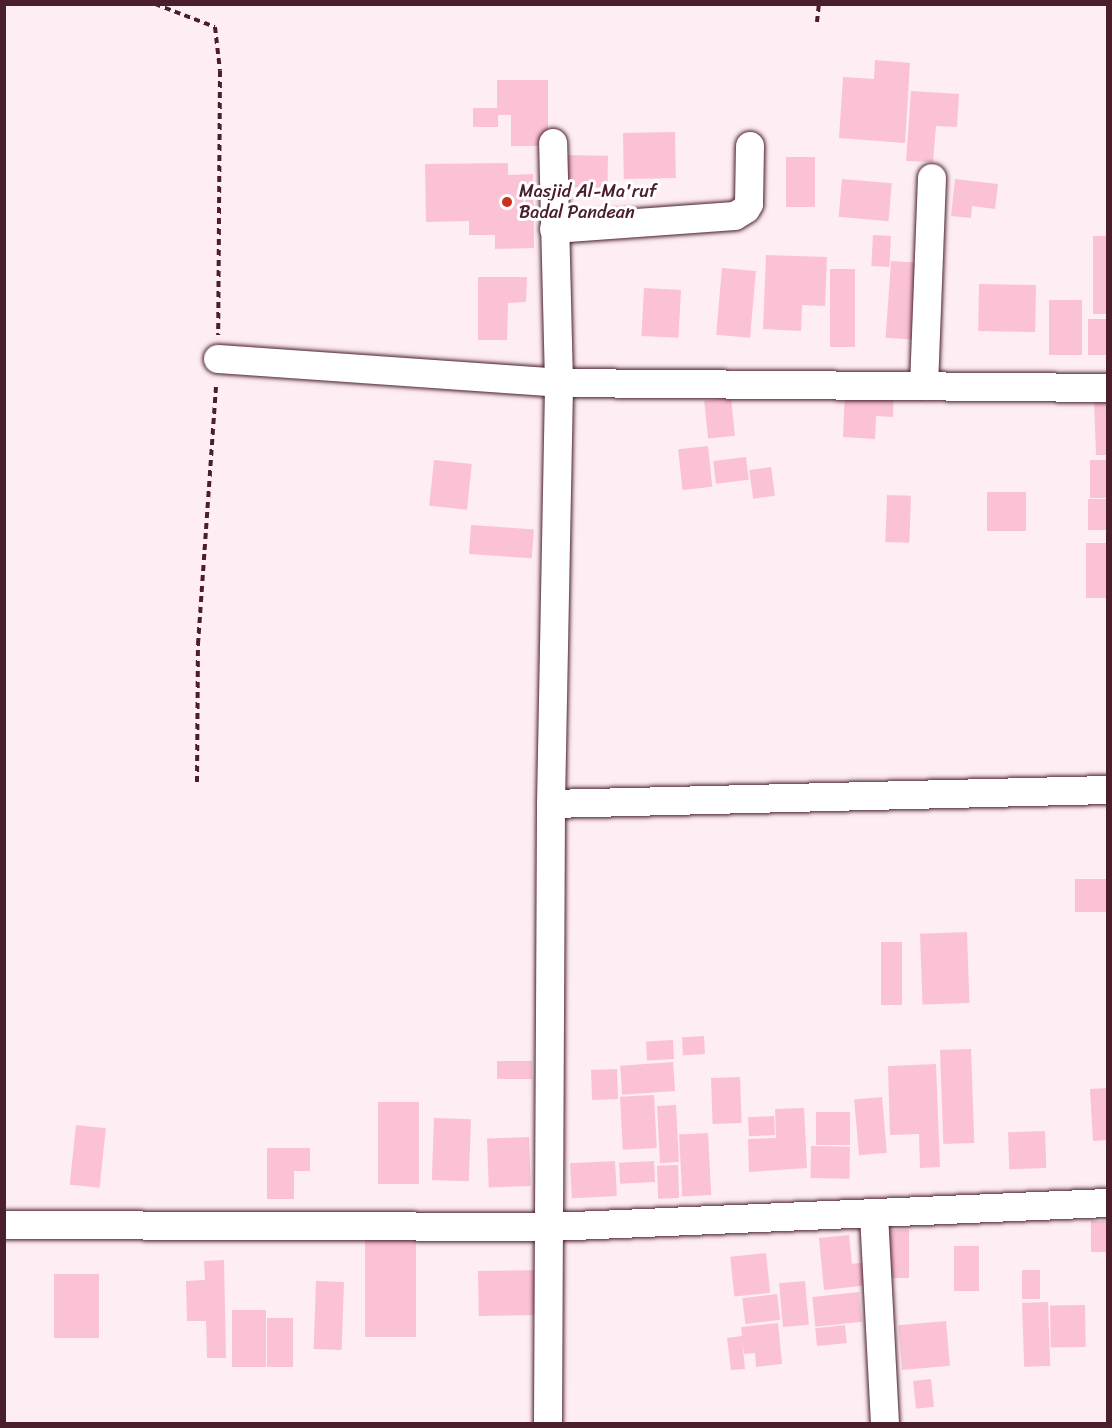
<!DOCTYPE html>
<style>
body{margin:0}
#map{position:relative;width:1112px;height:1428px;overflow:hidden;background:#feedf2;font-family:Sriracha,sans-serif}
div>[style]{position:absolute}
.building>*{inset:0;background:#fbc2d5;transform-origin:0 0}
.path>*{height:4px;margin-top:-2px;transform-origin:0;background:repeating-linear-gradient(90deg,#4a1f2b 0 6px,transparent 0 10.5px)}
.roads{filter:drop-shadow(0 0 2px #4a1f2b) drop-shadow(0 0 2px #4a1f2b)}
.street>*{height:28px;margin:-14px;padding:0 14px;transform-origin:14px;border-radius:14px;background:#fff}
.dots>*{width:16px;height:16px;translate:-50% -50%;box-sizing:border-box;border:3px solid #fff;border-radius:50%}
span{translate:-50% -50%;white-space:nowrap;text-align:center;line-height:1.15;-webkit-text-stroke:6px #fff;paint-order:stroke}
.poi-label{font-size:18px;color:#4a1f2b}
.left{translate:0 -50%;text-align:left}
.frame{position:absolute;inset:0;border:6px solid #4a1f2b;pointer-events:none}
</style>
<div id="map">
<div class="building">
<i style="clip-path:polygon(875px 60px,910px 63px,905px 143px,839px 138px,843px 77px,874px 79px)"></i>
<i style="clip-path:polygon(497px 80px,548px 80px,548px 146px,511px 146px,511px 115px,498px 115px,498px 127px,473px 127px,473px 108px,497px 108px)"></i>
<i style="clip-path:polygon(911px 91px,959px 94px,957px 127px,936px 126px,933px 162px,906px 161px)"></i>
<i style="left:675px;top:132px;width:46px;height:52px;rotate:89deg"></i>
<i style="left:560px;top:155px;width:48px;height:32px;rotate:1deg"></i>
<i style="left:786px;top:157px;width:29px;height:50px"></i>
<i style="clip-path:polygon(508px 163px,508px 175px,533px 174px,534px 248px,495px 249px,495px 235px,469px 235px,469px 221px,426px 222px,425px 164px)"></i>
<i style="left:842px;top:179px;width:50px;height:38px;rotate:5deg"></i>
<i style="clip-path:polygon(955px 179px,998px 184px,995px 209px,972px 206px,971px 218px,951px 216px)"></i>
<i style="left:873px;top:235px;width:18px;height:31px;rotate:3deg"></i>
<i style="left:1108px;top:236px;width:78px;height:15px;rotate:90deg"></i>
<i style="clip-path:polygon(766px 255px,827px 257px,825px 306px,802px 305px,801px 331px,763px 329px)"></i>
<i style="left:891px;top:261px;width:29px;height:77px;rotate:4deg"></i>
<i style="left:722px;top:268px;width:34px;height:67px;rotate:5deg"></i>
<i style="left:830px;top:269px;width:25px;height:78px"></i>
<i style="clip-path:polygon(478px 277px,527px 277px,526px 302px,508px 303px,507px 340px,478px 340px)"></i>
<i style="left:979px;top:284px;width:57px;height:47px;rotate:1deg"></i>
<i style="left:644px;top:288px;width:37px;height:48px;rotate:3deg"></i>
<i style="left:1049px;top:300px;width:33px;height:55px"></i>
<i style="left:1088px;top:319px;width:20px;height:36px"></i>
<i style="clip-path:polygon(845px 390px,894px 392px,893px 417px,876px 416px,875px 439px,843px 437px)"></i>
<i style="left:731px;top:398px;width:38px;height:27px;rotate:84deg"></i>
<i style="clip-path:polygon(1108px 399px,1108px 455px,1096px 455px,1094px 400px)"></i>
<i style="left:708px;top:446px;width:41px;height:30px;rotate:84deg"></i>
<i style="left:746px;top:457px;width:23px;height:33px;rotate:83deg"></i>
<i style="left:434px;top:460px;width:38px;height:46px;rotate:6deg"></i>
<i style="left:1090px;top:460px;width:18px;height:38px"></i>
<i style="left:771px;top:467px;width:29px;height:22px;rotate:82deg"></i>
<i style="left:1026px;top:492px;width:39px;height:39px;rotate:90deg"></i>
<i style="left:887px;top:495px;width:24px;height:47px;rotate:2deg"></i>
<i style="left:1108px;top:499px;width:31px;height:20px;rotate:90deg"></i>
<i style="left:471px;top:525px;width:63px;height:29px;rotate:4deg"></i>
<i style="left:1086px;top:543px;width:22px;height:55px"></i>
<i style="left:1075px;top:879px;width:33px;height:33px"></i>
<i style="left:967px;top:932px;width:71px;height:47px;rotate:88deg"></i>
<i style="left:881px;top:942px;width:21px;height:63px"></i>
<i style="left:704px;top:1036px;width:18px;height:22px;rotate:87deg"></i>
<i style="left:673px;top:1040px;width:19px;height:27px;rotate:87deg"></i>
<i style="left:971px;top:1049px;width:94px;height:31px;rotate:88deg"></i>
<i style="left:532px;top:1061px;width:18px;height:35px;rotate:90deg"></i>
<i style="left:673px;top:1062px;width:29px;height:53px;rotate:86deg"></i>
<i style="clip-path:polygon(936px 1064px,940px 1167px,920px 1168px,919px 1134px,890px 1135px,888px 1066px)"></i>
<i style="left:617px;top:1069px;width:30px;height:26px;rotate:88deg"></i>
<i style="left:740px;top:1077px;width:46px;height:29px;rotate:88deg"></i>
<i style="clip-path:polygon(1108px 1088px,1108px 1140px,1093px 1141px,1090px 1089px)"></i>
<i style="left:654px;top:1095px;width:53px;height:34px;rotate:87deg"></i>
<i style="left:882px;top:1097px;width:56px;height:28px;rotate:85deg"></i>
<i style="left:378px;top:1102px;width:41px;height:82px"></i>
<i style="left:676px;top:1105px;width:57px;height:19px;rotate:87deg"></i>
<i style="clip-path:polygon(804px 1108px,807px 1168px,749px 1172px,748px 1139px,776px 1138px,775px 1109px)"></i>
<i style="left:816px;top:1112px;width:34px;height:33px"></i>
<i style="left:774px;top:1116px;width:19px;height:26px;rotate:87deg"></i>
<i style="left:434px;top:1118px;width:37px;height:62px;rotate:2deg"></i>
<i style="left:76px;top:1125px;width:30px;height:60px;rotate:6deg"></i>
<i style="left:1045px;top:1131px;width:37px;height:37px;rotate:88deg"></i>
<i style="left:708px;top:1133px;width:62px;height:29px;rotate:87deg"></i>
<i style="left:529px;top:1137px;width:49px;height:42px;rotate:88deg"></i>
<i style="left:811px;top:1146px;width:39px;height:32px;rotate:1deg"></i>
<i style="clip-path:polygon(267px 1148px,310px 1148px,310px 1171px,294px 1171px,294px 1199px,267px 1199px)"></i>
<i style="left:615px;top:1161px;width:35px;height:45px;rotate:87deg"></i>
<i style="left:654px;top:1161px;width:21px;height:35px;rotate:87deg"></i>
<i style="left:678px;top:1165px;width:33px;height:21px;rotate:88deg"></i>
<i style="left:1108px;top:1221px;width:31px;height:17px;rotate:90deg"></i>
<i style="left:886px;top:1230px;width:23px;height:48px"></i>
<i style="clip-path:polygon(849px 1235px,852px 1264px,867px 1262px,869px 1285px,824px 1290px,819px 1238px)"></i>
<i style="left:365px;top:1238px;width:51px;height:99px"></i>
<i style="left:954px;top:1246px;width:25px;height:45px"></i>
<i style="left:766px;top:1253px;width:40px;height:36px;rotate:84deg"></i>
<i style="clip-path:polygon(224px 1260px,226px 1358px,207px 1358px,206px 1321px,187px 1321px,186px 1281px,205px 1280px,204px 1261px)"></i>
<i style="left:542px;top:1270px;width:45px;height:64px;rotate:89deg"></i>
<i style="left:1022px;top:1270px;width:18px;height:29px"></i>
<i style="left:54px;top:1274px;width:45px;height:64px"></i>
<i style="left:316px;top:1281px;width:28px;height:68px;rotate:2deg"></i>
<i style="left:805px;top:1281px;width:44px;height:26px;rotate:85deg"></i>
<i style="left:859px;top:1292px;width:30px;height:47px;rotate:84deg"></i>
<i style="left:777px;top:1294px;width:26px;height:35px;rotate:83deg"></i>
<i style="left:1048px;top:1302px;width:64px;height:26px;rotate:88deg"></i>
<i style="left:1085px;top:1305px;width:42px;height:35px;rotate:89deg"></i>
<i style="left:232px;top:1310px;width:34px;height:57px"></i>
<i style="left:267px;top:1318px;width:26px;height:49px"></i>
<i style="left:946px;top:1321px;width:45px;height:48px;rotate:85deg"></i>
<i style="clip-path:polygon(778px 1323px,782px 1364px,756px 1367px,755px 1353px,744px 1354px,742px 1340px,745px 1369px,731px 1370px,727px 1338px,742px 1336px,741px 1327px)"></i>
<i style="left:845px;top:1325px;width:18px;height:30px;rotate:84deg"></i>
<i style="left:931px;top:1379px;width:28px;height:18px;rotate:84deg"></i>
</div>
<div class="path">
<i style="left:155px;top:4px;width:64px;rotate:21deg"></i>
<i style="left:215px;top:27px;width:44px;rotate:83.5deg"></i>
<i style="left:220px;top:71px;width:264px;rotate:90.4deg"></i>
<i style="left:817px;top:22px;width:18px;rotate:-84deg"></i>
<i style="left:197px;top:782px;width:138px;rotate:-89.6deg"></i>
<i style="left:198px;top:644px;width:260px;rotate:-86deg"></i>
</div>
<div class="roads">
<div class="street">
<i style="left:554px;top:229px;width:181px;rotate:-4.1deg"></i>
<i style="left:735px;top:216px;width:13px;rotate:-32deg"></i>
<i style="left:746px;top:209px;width:6px;rotate:-59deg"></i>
<i style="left:749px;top:204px;width:58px;rotate:-89deg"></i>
<i style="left:218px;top:359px;width:342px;rotate:4deg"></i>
<i style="left:559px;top:383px;width:549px;rotate:0.52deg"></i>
<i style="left:924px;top:386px;width:208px;rotate:-87.8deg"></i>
<i style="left:551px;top:804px;width:557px;rotate:-1.44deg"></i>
<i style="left:874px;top:1214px;width:210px;rotate:87deg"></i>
<i style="left:4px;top:1225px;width:547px;rotate:0.21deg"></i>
<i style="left:551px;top:1227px;width:558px;rotate:-2.47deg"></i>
<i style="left:548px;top:1424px;width:620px;rotate:-89.72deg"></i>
<i style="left:551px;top:804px;width:421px;rotate:-88.9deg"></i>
<i style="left:559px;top:383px;width:240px;rotate:-91.4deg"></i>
</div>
</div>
<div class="dots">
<i style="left:507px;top:202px;background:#c8321e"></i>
</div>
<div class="poi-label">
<span class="left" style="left:519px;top:202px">Masjid Al-Ma'ruf<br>Badal Pandean</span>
</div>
<div class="frame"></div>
</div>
